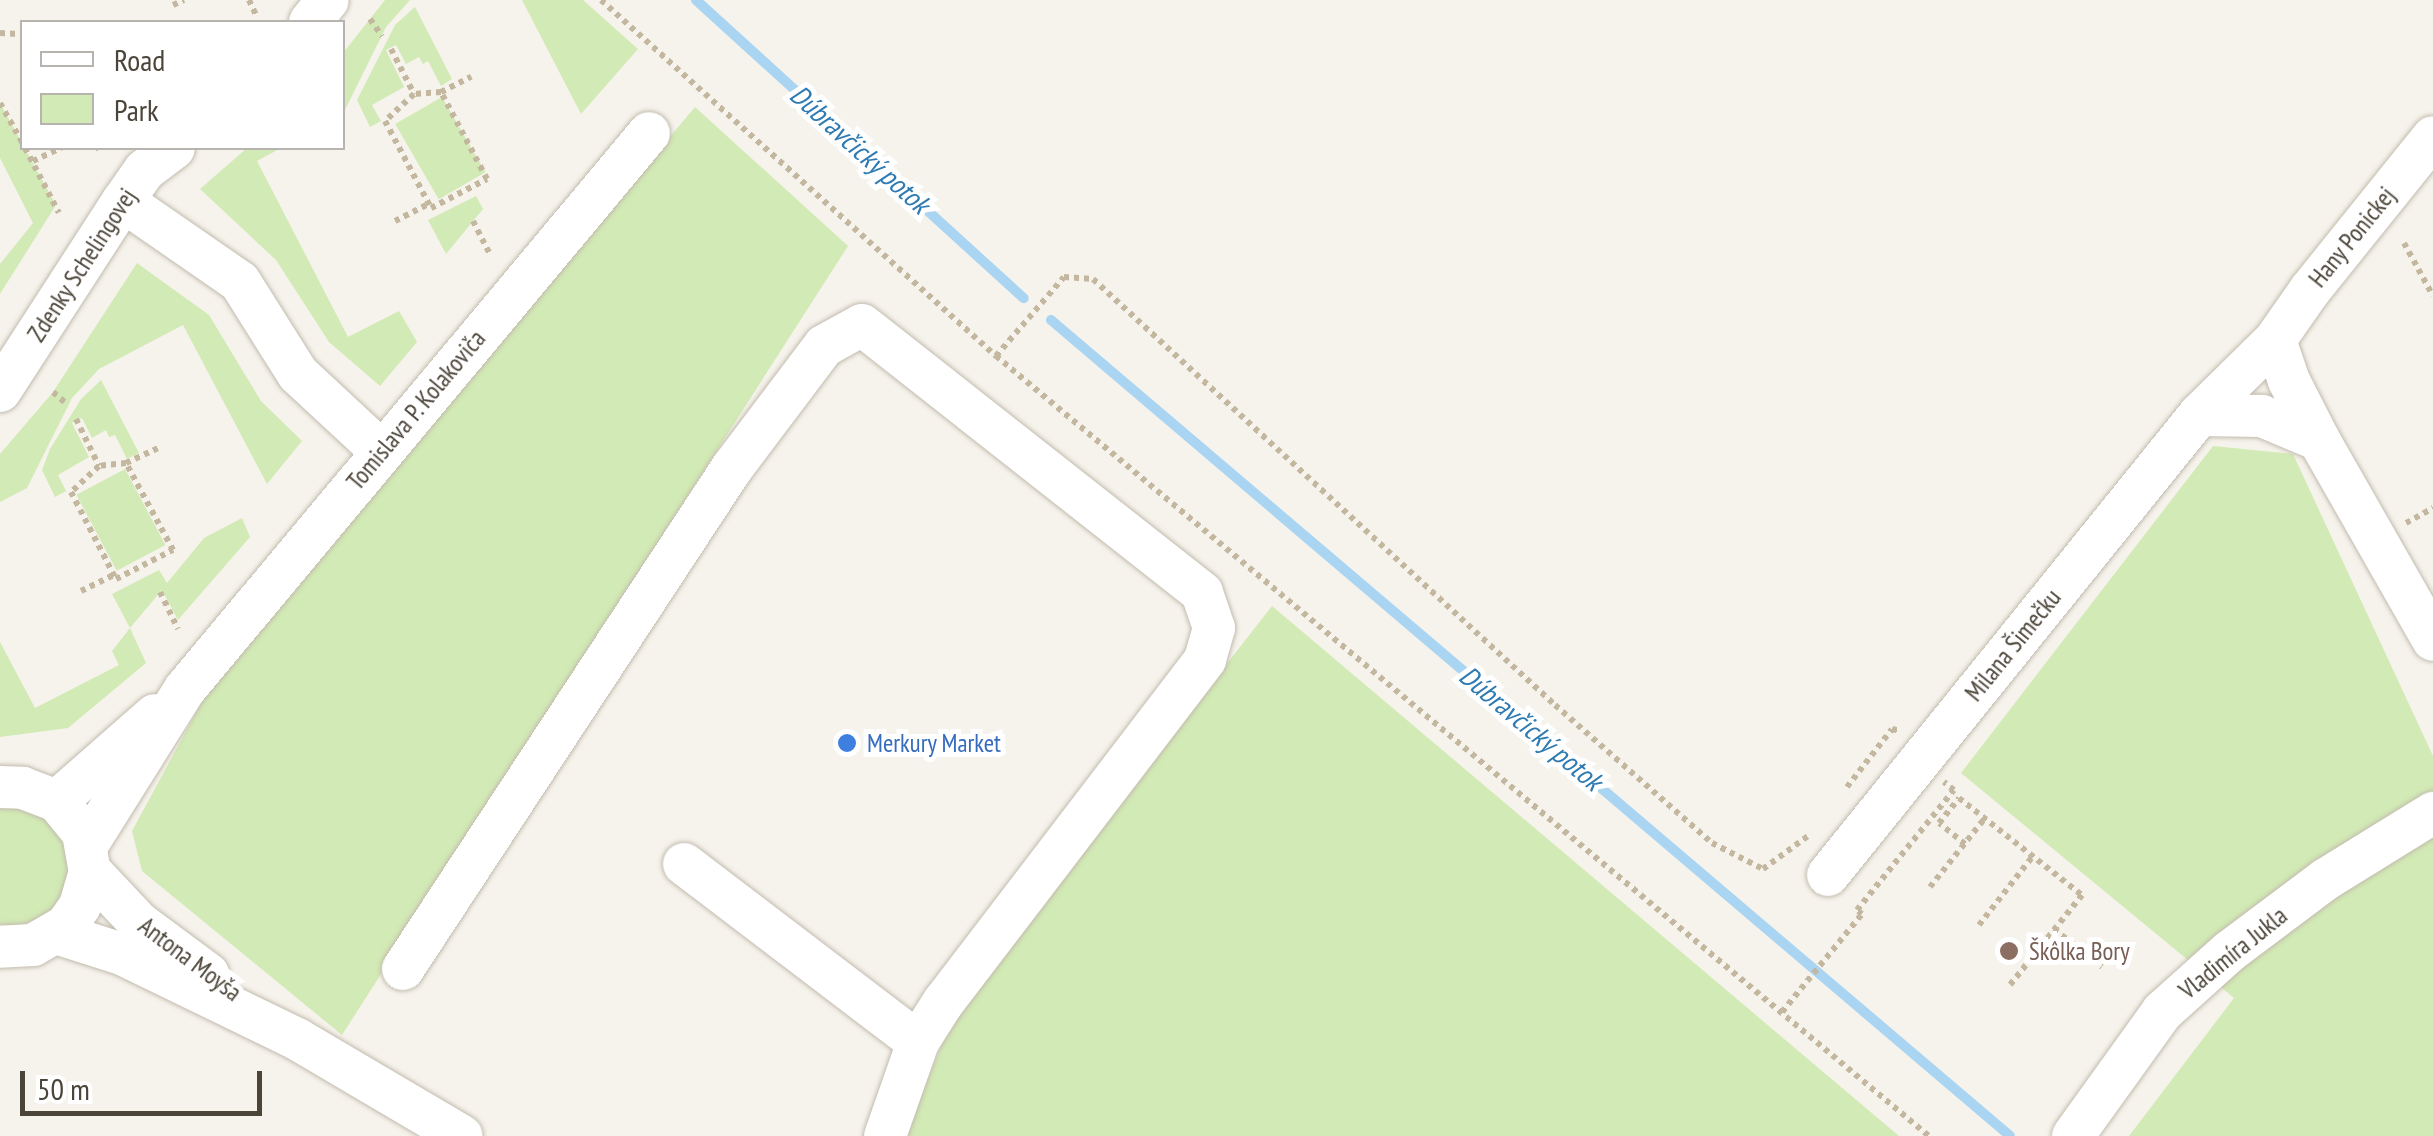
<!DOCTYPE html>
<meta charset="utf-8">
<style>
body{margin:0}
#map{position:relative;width:2433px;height:1136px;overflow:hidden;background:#f6f3ec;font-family:"PT Sans Narrow",sans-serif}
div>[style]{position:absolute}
.green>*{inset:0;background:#d2eab5;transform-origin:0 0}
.stream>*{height:10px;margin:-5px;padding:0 5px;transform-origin:5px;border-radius:5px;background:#a9d4f2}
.path>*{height:6px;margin-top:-3px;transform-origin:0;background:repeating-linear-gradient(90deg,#c4b79f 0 5px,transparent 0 10px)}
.roads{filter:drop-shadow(0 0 2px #c2bbae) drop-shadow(0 0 2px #c2bbae)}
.minor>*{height:42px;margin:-21px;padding:0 21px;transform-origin:21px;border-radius:21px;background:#fff}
.dots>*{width:28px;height:28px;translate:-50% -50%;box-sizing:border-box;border:5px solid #fff;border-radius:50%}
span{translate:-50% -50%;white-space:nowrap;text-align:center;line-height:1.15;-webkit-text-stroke:10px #fff;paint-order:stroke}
.street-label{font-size:25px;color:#4b4439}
.shop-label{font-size:25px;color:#366cbe}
.left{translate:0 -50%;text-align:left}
.education-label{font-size:25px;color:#785e54}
.water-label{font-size:28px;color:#2e7ab2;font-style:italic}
.legend{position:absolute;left:20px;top:20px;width:325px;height:130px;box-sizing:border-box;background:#fff;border:2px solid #b7b4b0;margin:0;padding:12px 18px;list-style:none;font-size:30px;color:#4b4439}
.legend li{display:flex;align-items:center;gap:20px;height:50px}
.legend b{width:50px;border:2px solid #b7b4b0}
.scale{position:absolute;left:20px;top:1071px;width:242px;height:45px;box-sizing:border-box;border:5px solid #4b4439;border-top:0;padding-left:12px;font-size:30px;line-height:35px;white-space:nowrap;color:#4b4439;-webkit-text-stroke:8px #fff;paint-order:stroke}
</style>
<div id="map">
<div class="green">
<i style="clip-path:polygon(385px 0,410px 0,386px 27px,343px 114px,343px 53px)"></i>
<i style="clip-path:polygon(522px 0,583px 0,638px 49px,581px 114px)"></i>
<i style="clip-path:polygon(415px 7px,452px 79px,441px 86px,428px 61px,423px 64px,419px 57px,406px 64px,396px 45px,386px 50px,404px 87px,372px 105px,381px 121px,370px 127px,357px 100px,395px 25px)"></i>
<i style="left:442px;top:97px;width:87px;height:54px;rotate:60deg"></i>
<i style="clip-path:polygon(0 103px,56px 205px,0 294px,0 264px,33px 223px,0 158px)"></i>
<i style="clip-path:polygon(695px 107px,848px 246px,342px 1035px,142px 871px,132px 831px,217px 674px)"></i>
<i style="clip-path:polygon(247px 148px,281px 148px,257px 161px,348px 337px,399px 311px,417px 342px,380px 386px,329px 342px,276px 260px,200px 189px)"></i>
<i style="clip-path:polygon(476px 196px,483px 209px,446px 254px,428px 220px)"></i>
<i style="clip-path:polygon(137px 263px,209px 315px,261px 401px,302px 441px,267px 484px,183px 325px,99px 369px,72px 398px,27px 488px,0 502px,0 454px,53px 392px)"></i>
<i style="clip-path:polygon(101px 380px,139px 453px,127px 459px,115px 435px,109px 437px,106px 430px,92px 438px,82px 418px,72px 423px,89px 457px,58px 475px,66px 491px,55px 497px,42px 470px,50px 449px,81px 399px)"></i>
<i style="clip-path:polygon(2213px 446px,2293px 454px,2433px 756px,2433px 1136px,2129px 1136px,2234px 998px,1961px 773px)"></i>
<i style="left:125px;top:469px;width:86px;height:55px;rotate:62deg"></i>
<i style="clip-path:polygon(242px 518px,250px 537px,178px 620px,162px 590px,130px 628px,146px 663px,68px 728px,0 737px,0 642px,35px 708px,119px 665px,112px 651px,130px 628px,112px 594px,159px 570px,167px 583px,204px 538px)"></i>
<i style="clip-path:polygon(1272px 606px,1899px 1136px,904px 1136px,957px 1009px)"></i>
<i style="clip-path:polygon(18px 807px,39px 814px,59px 832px,70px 857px,67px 886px,53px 908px,34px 921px,13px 926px,0 924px,0 809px)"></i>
</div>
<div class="stream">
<i style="left:696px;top:0;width:443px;rotate:42.3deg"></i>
<i style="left:1051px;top:320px;width:1259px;rotate:40.39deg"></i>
</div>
<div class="path">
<i style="left:249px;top:0;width:19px;rotate:65deg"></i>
<i style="left:601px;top:0;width:532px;rotate:42.03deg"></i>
<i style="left:996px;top:356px;width:1216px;rotate:39.9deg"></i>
<i style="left:173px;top:5px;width:12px;rotate:-24deg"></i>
<i style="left:370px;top:19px;width:21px;rotate:55deg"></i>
<i style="left:0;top:33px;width:22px;rotate:3deg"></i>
<i style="left:391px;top:49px;width:51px;rotate:62.9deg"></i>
<i style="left:414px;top:94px;width:40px;rotate:137deg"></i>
<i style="left:385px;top:121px;width:98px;rotate:62.1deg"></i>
<i style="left:431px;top:208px;width:63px;rotate:-27.4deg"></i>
<i style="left:487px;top:179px;width:98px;rotate:-117.9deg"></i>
<i style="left:441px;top:92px;width:27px;rotate:176deg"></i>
<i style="left:441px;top:92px;width:34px;rotate:-27deg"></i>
<i style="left:0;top:103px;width:45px;rotate:60.6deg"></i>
<i style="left:25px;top:148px;width:73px;rotate:62.4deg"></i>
<i style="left:98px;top:148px;width:2px;rotate:63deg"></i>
<i style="left:33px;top:161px;width:31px;rotate:-25deg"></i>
<i style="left:395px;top:221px;width:38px;rotate:-27deg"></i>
<i style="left:473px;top:221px;width:38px;rotate:63deg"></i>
<i style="left:2404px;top:243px;width:60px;rotate:61.3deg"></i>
<i style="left:996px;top:356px;width:104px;rotate:-49.3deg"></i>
<i style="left:1064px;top:277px;width:29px;rotate:4deg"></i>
<i style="left:1093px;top:279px;width:628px;rotate:42.68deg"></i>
<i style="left:1555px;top:705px;width:209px;rotate:41.3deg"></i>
<i style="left:1712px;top:843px;width:57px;rotate:27deg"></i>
<i style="left:1763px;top:869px;width:56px;rotate:-36.3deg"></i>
<i style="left:53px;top:392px;width:20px;rotate:41deg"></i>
<i style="left:76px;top:419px;width:52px;rotate:63.9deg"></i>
<i style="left:99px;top:466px;width:38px;rotate:137deg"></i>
<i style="left:71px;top:492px;width:98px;rotate:62.7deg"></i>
<i style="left:116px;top:579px;width:64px;rotate:-27deg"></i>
<i style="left:173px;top:550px;width:99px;rotate:-118.4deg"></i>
<i style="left:126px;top:463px;width:27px;rotate:174deg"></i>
<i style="left:126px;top:463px;width:35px;rotate:-25deg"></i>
<i style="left:2406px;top:523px;width:31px;rotate:-29deg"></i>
<i style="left:81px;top:591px;width:37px;rotate:-26deg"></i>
<i style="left:160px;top:592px;width:41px;rotate:64.1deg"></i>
<i style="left:1847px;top:787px;width:73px;rotate:-52.2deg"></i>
<i style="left:1892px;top:729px;width:9px;rotate:13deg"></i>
<i style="left:1965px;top:844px;width:33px;rotate:-141deg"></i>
<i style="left:1939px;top:823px;width:32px;rotate:-51deg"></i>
<i style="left:1959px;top:798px;width:157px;rotate:38.3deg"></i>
<i style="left:2082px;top:895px;width:115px;rotate:128.7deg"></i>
<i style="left:1930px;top:887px;width:88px;rotate:-51.4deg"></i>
<i style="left:1979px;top:925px;width:88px;rotate:-52deg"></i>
<i style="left:2054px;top:929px;width:61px;rotate:38.4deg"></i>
<i style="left:1782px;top:1012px;width:127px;rotate:-50.8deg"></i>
<i style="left:1862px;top:914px;width:6px;rotate:-141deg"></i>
<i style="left:1857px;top:910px;width:154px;rotate:-51.1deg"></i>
<i style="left:1954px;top:790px;width:13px;rotate:-141deg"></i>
</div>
<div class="roads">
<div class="minor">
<i style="left:310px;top:22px;width:28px;rotate:-51deg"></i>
<i style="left:123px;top:201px;width:142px;rotate:34.7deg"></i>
<i style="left:240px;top:282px;width:109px;rotate:57.8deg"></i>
<i style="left:298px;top:374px;width:113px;rotate:42.9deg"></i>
<i style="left:2275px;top:340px;width:43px;rotate:71.1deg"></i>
<i style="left:2289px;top:381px;width:66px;rotate:63deg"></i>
<i style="left:2319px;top:440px;width:230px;rotate:60.3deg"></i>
<i style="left:0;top:391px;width:226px;rotate:-57.1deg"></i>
<i style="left:123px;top:201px;width:38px;rotate:-55deg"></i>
<i style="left:145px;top:170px;width:36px;rotate:-37deg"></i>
<i style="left:2199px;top:415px;width:63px;rotate:0.9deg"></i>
<i style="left:2262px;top:416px;width:62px;rotate:22.8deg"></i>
<i style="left:0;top:787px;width:23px;rotate:2deg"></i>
<i style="left:23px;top:788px;width:36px;rotate:21deg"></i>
<i style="left:57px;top:801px;width:41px;rotate:50.9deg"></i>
<i style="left:83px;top:833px;width:39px;rotate:80deg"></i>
<i style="left:90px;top:871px;width:36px;rotate:106deg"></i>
<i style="left:80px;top:906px;width:24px;rotate:125deg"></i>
<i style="left:66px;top:926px;width:38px;rotate:150deg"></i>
<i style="left:33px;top:945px;width:33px;rotate:177deg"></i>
<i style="left:57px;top:801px;width:130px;rotate:-41.3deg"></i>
<i style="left:87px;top:845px;width:184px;rotate:-57.9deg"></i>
<i style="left:185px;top:689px;width:724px;rotate:-50.15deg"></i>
<i style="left:684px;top:864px;width:294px;rotate:37.3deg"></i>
<i style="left:90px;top:871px;width:71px;rotate:46.7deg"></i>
<i style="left:139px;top:923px;width:86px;rotate:36.5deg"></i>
<i style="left:1828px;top:875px;width:591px;rotate:-51.11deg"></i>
<i style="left:2199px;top:415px;width:107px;rotate:-44.6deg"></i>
<i style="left:2275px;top:340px;width:61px;rotate:-55deg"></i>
<i style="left:2310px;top:290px;width:196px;rotate:-51.2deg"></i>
<i style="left:56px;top:933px;width:69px;rotate:17.7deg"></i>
<i style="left:122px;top:954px;width:195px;rotate:25.9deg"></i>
<i style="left:297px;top:1039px;width:191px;rotate:30.5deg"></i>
<i style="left:403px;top:969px;width:599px;rotate:-56.71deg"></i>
<i style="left:732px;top:468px;width:153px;rotate:-53deg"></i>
<i style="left:824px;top:346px;width:43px;rotate:-28.9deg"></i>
<i style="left:862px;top:325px;width:433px;rotate:38.2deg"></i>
<i style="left:1202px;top:593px;width:37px;rotate:71deg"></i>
<i style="left:1214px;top:628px;width:33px;rotate:106deg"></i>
<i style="left:1205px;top:660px;width:429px;rotate:127.4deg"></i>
<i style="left:944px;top:1001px;width:49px;rotate:122.4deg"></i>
<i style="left:918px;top:1042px;width:100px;rotate:109.3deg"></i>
<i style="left:2073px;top:1136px;width:153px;rotate:-54.3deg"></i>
<i style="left:2162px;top:1012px;width:91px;rotate:-41.9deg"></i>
<i style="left:2230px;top:951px;width:120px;rotate:-36.9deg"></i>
<i style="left:2326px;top:879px;width:126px;rotate:-31.7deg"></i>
</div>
</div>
<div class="dots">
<i style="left:847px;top:743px;background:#3f7fe0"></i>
<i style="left:2009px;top:951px;background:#8d6e63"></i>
</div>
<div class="street-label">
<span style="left:2352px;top:237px;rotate:-51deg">Hany Ponickej</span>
<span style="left:82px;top:265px;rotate:-57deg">Zdenky Schelingovej</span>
<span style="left:416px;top:410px;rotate:-50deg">Tomislava P. Kolakoviča</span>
<span style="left:2013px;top:645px;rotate:-51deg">Milana Šimečku</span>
<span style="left:2233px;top:953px;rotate:-39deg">Vladimíra Jukla</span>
<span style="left:190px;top:959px;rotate:37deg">Antona Moyša</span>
</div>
<div class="shop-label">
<span class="left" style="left:867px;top:743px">Merkury Market</span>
</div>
<div class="education-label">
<span class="left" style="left:2029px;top:951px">Škôlka Bory</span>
</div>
<div class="water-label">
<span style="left:860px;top:149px;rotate:42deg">Dúbravčický potok</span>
<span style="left:1531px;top:728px;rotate:40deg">Dúbravčický potok</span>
</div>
<ul class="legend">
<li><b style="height:12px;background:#fff"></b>Road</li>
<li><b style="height:28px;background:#d2eab5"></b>Park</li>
</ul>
<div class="scale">50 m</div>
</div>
